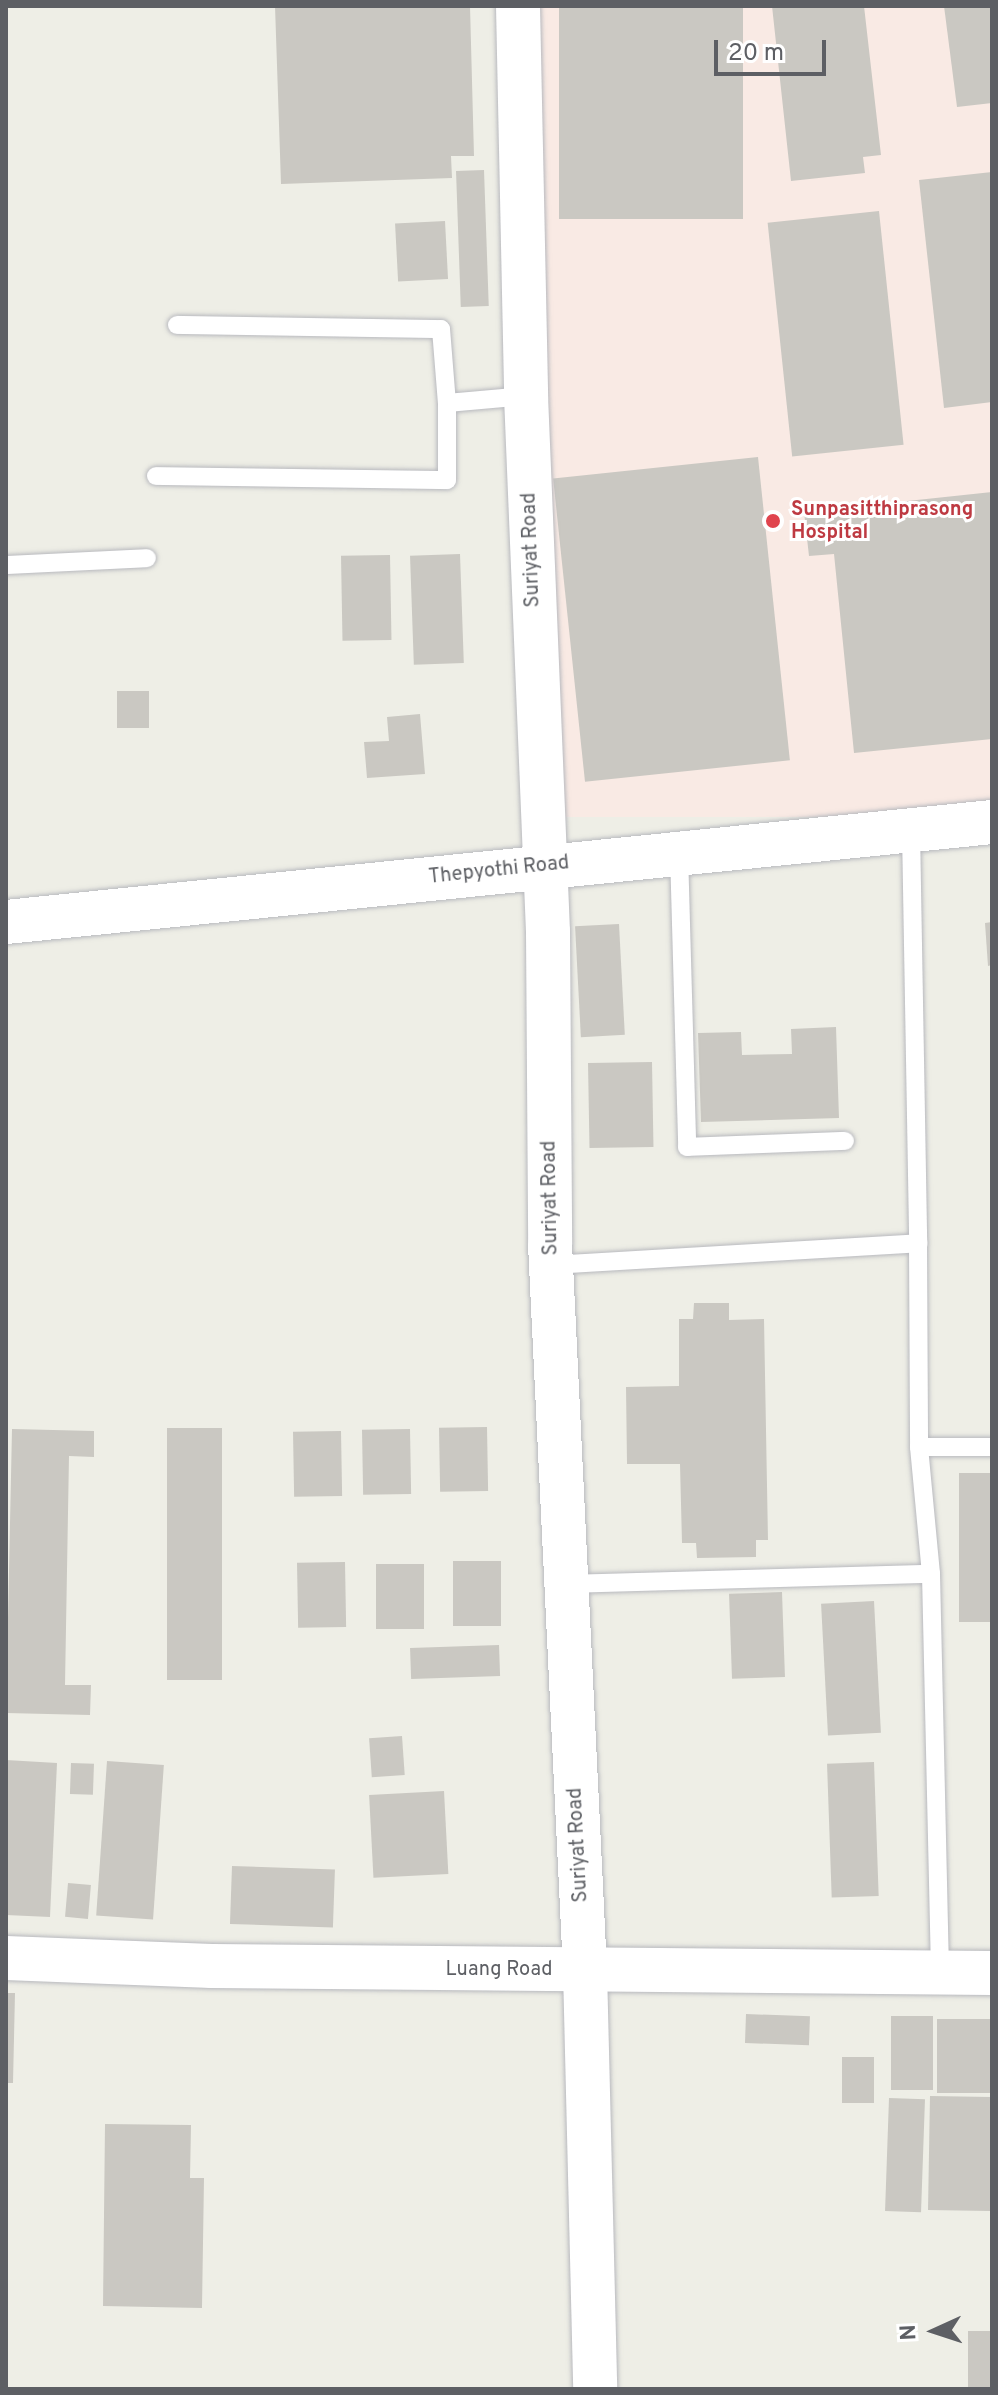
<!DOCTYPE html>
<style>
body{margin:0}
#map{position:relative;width:998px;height:2395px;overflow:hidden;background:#eeeee6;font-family:Overpass,sans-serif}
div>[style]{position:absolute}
.medical>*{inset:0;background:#f9eae4;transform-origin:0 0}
.building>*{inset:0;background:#cac8c2;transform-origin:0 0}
.roads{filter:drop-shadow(0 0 2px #b8b9be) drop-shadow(0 0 2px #b8b9be)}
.lane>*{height:18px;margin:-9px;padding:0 9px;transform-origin:9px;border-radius:9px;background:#fff}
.secondary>*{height:44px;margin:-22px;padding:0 22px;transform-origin:22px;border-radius:22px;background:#fff}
.dots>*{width:22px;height:22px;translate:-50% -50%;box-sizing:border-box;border:4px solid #fff;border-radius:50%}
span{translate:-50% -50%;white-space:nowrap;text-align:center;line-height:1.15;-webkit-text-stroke:6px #fff;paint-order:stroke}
.health-label{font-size:20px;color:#be3a42;font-weight:700}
.left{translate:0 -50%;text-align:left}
.street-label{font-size:20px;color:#5d5f64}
.frame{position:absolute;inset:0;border:8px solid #5d5f64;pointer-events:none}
.north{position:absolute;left:894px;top:2291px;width:80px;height:80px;-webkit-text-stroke:6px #fff;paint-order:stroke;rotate:267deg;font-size:22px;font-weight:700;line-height:32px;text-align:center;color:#5d5f64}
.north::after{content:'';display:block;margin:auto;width:28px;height:36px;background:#5d5f64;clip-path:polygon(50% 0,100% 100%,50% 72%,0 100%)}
.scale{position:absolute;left:714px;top:40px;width:112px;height:36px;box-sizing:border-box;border:4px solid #5d5f64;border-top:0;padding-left:10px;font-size:24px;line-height:28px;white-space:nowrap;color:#5d5f64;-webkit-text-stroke:6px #fff;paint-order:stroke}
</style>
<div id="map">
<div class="medical">
<i style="left:537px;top:6px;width:455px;height:811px"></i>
</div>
<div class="building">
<i style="clip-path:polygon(275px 6px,470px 6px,474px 156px,451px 156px,452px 178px,281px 184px)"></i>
<i style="left:559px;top:6px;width:184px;height:213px"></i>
<i style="clip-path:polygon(772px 6px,864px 6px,881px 155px,863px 157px,865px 173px,791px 181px)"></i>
<i style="clip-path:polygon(944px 6px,992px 6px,992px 103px,957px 107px)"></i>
<i style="left:484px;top:170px;width:136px;height:28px;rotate:88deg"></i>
<i style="clip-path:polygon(992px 172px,992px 402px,944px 408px,919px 180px)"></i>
<i style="left:879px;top:211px;width:235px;height:112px;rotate:84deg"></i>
<i style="left:445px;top:221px;width:58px;height:50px;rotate:87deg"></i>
<i style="left:758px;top:457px;width:305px;height:206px;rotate:84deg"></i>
<i style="clip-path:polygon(992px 492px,992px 739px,854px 753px,834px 554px,809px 556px,804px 512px)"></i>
<i style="left:460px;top:554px;width:109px;height:50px;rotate:88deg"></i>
<i style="left:390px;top:555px;width:85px;height:49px;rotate:89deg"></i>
<i style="left:117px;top:691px;width:32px;height:37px"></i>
<i style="clip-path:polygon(420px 714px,425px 774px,367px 778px,364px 742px,389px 741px,387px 717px)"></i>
<i style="clip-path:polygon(992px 922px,992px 965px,988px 966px,985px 923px)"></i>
<i style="left:619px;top:924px;width:111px;height:44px;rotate:87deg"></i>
<i style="clip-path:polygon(836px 1027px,839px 1118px,701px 1122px,698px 1033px,741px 1032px,742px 1055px,792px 1054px,791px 1029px)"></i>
<i style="left:652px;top:1062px;width:85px;height:64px;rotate:89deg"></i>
<i style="clip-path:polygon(694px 1303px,729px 1303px,729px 1320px,764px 1319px,768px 1540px,756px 1540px,756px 1557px,697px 1558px,696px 1543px,682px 1543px,680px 1464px,627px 1464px,626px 1387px,679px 1386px,679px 1319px,693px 1319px)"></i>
<i style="left:487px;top:1427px;width:64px;height:48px;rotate:89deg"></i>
<i style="left:167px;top:1428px;width:55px;height:252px"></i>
<i style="clip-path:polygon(12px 1429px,94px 1431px,94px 1457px,69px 1456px,65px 1685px,91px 1685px,90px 1715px,6px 1713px)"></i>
<i style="left:410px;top:1429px;width:65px;height:48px;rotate:89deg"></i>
<i style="left:341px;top:1431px;width:65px;height:48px;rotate:89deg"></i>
<i style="left:959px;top:1473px;width:33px;height:149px"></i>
<i style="left:453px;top:1561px;width:48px;height:65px"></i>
<i style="left:345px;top:1562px;width:65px;height:48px;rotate:89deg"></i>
<i style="left:376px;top:1564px;width:48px;height:65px"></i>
<i style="left:782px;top:1592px;width:85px;height:53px;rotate:88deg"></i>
<i style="left:874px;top:1601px;width:132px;height:53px;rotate:87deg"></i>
<i style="left:499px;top:1645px;width:31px;height:89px;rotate:88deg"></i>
<i style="left:402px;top:1736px;width:39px;height:33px;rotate:86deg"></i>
<i style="clip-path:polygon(6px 1760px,57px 1763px,50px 1917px,6px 1915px)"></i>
<i style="left:107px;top:1761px;width:57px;height:155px;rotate:4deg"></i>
<i style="left:874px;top:1762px;width:134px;height:47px;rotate:88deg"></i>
<i style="left:71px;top:1763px;width:23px;height:31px;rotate:2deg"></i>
<i style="left:444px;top:1791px;width:83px;height:75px;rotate:87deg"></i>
<i style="left:232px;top:1866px;width:103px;height:58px;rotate:2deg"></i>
<i style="left:68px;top:1883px;width:23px;height:34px;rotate:5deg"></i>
<i style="clip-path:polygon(6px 1993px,15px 1993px,13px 2083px,6px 2083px)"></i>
<i style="left:746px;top:2014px;width:64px;height:29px;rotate:2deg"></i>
<i style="left:891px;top:2016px;width:42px;height:74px"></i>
<i style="left:937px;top:2019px;width:55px;height:74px"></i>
<i style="left:842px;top:2057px;width:32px;height:46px"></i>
<i style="left:930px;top:2096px;width:62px;height:114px;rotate:1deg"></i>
<i style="left:889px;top:2098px;width:36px;height:113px;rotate:2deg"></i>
<i style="clip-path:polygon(105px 2124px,191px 2125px,190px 2178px,204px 2178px,202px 2308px,103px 2306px)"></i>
<i style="left:992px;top:2331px;width:58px;height:24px;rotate:90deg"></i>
</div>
<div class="roads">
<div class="lane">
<i style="left:177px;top:325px;width:264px;rotate:0.9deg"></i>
<i style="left:441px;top:329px;width:74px;rotate:85.4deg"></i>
<i style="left:447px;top:403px;width:79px;rotate:-5.1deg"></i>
<i style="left:156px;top:476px;width:291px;rotate:0.8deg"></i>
<i style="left:447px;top:480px;width:77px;rotate:-90deg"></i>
<i style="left:6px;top:565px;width:141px;rotate:-2.8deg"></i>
<i style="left:911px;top:830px;width:413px;rotate:89deg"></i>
<i style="left:679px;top:852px;width:295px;rotate:88.4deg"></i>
<i style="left:687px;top:1147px;width:158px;rotate:-2.2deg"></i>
<i style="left:552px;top:1265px;width:367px;rotate:-3.4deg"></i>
<i style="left:918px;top:1243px;width:204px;rotate:89.7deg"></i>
<i style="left:919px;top:1447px;width:128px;rotate:84.6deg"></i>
<i style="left:931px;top:1574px;width:399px;rotate:88.7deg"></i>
<i style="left:919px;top:1447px;width:73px"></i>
<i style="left:566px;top:1584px;width:365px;rotate:-1.6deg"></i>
</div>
<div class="secondary">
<i style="left:518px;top:6px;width:390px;rotate:88.8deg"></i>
<i style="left:526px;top:396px;width:536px;rotate:87.65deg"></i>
<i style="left:548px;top:932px;width:312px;rotate:89.6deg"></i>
<i style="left:550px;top:1244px;width:727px;rotate:87.24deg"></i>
<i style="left:585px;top:1970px;width:419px;rotate:88.6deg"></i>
<i style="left:6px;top:922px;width:991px;rotate:-5.79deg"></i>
<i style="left:6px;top:1958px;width:206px;rotate:2.2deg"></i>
<i style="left:212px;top:1966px;width:780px;rotate:0.51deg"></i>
</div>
</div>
<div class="dots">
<i style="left:773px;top:521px;background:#e0444e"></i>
</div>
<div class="health-label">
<span class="left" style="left:791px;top:522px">Sunpasitthiprasong<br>Hospital</span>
</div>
<div class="street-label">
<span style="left:532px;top:550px;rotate:-92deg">Suriyat Road</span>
<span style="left:499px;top:871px;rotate:-6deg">Thepyothi Road</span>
<span style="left:551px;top:1198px;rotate:-91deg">Suriyat Road</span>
<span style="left:579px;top:1845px;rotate:-93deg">Suriyat Road</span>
<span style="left:499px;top:1970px">Luang Road</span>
</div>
<div class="frame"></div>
<div class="north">N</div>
<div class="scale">20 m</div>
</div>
